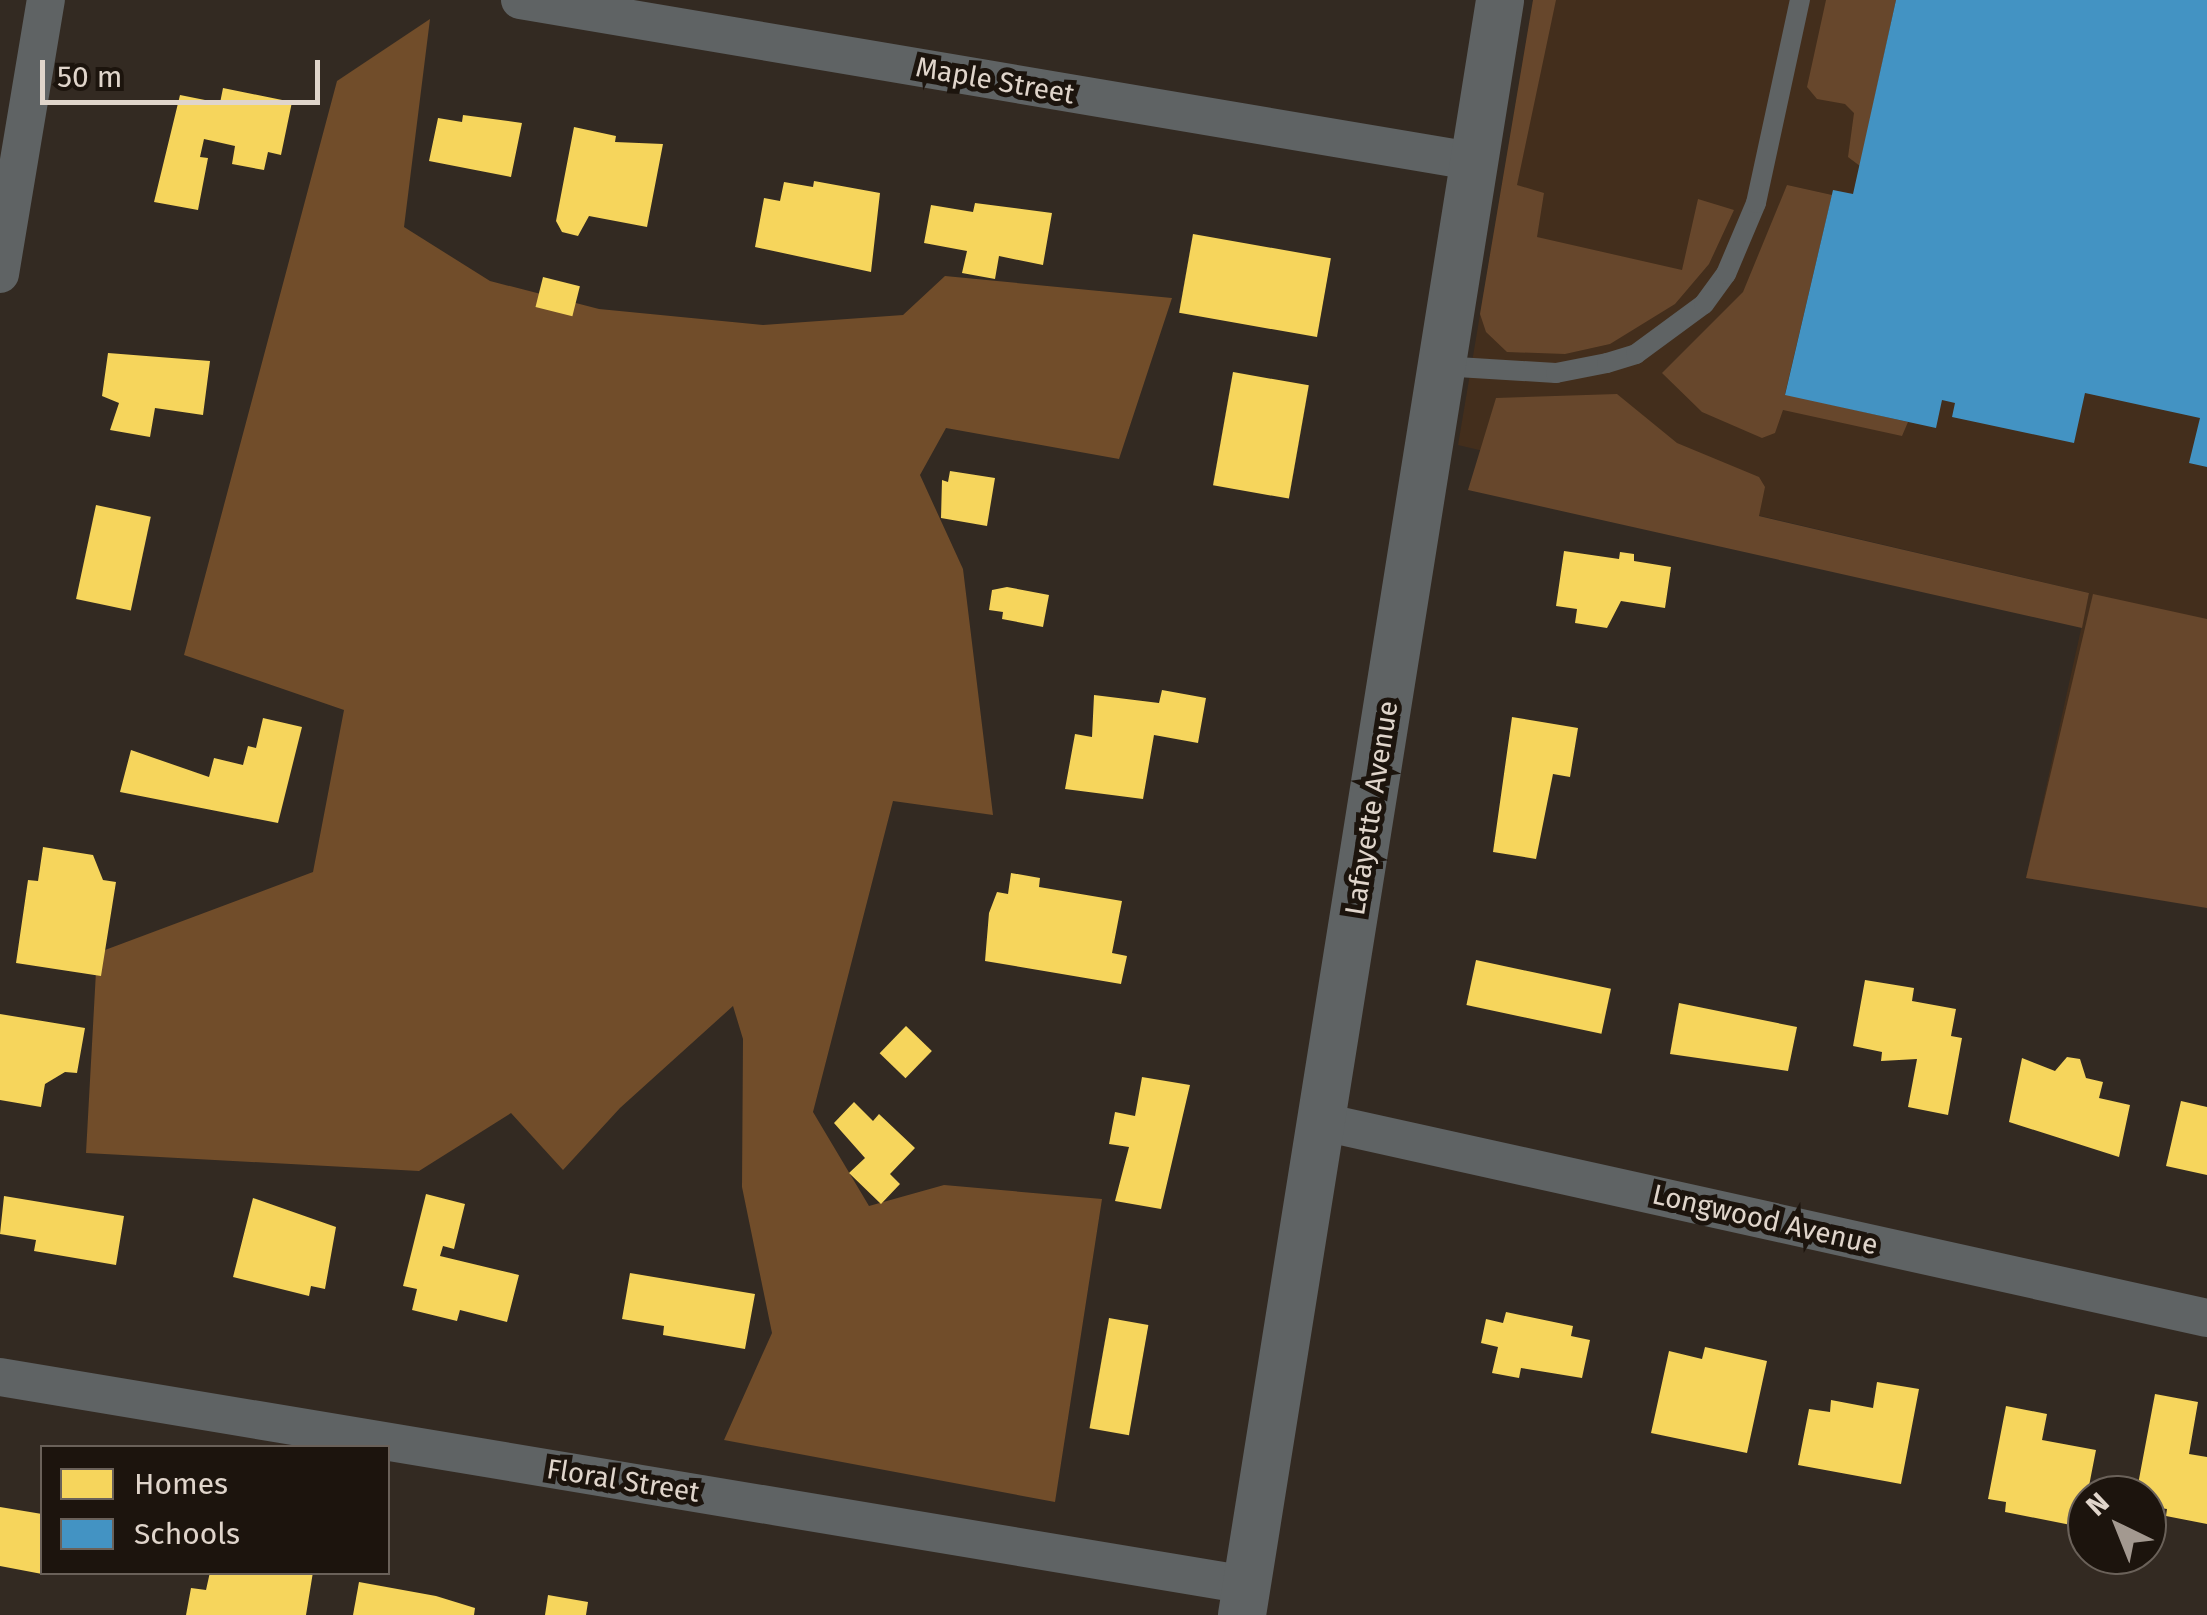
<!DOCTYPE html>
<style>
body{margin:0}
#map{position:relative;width:2207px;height:1615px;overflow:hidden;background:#332a22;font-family:"Fira Sans",sans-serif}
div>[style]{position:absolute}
.built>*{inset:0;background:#432e1c}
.green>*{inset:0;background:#67472c}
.forest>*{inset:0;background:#714d2a}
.homes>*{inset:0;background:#f6d55c;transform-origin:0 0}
.schools>*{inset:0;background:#4393c3}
.service>*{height:20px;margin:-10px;padding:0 10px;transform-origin:10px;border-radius:10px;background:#5f6364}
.minor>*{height:38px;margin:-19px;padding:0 19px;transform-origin:19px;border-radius:19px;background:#5f6364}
.tertiary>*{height:48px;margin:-24px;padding:0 24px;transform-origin:24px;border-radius:24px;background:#5f6364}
span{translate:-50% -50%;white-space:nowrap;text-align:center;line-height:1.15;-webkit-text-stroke:10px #1c140d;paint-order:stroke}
.street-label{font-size:28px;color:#e0d5cb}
.legend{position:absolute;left:40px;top:1445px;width:350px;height:130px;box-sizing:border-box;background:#1c140d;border:2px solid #6a6159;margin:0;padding:12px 18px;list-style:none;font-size:30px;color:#e0d5cb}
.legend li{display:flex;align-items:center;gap:20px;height:50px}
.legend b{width:50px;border:2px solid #6a6159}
.north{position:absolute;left:2067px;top:1475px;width:100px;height:100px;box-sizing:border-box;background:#1c140d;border:2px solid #6a6159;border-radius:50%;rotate:317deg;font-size:28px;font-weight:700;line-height:40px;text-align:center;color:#e0d5cb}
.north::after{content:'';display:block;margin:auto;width:35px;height:45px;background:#a39990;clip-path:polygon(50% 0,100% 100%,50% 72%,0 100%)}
.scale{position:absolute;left:40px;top:60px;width:280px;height:45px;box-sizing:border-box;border:5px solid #e0d5cb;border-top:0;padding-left:12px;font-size:30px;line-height:35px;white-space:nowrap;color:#e0d5cb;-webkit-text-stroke:8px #1c140d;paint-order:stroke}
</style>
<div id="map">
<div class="built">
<i style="clip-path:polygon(1533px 0,2207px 0,2207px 905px,2026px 878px,2089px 593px,1458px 445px)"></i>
</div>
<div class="green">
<i style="clip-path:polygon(1533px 0,1556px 0,1517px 185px,1544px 193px,1537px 237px,1682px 270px,1698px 199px,1734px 210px,1709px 264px,1675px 304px,1610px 344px,1565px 354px,1507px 352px,1486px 332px,1480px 314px)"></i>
<i style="clip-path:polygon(1826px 0,1896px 0,1860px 166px,1848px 157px,1854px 113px,1845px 104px,1817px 99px,1807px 87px)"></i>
<i style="clip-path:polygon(1787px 185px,1832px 195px,1785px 394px,1908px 422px,1902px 436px,1783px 410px,1775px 433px,1762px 438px,1702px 412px,1662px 373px,1743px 292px)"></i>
<i style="clip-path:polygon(1617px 394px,1677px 443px,1759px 477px,1765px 487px,1759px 516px,2089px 593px,2082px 628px,1468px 490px,1496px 398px)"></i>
<i style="clip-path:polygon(2093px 594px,2207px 619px,2207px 908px,2026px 878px)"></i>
</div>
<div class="forest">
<i style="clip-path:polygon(430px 19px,404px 227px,490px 281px,599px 309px,763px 325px,903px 315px,945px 276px,1172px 298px,1119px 459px,946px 428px,920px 475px,963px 569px,993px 815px,893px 801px,813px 1112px,869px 1206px,944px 1185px,1102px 1199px,1055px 1502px,724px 1440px,772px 1333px,742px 1187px,743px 1039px,733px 1006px,620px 1108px,563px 1170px,511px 1113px,419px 1171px,86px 1153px,97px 953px,313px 872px,344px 710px,184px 655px,337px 81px)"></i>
</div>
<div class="homes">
<i style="clip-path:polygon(223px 88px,292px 102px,281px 155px,268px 152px,264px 170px,232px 164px,235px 146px,204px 139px,200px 157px,208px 158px,198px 210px,154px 202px,180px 95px,220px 103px)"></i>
<i style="clip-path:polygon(463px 115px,522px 123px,511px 177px,429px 161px,438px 118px,462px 122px)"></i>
<i style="clip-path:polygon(574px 127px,616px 136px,615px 142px,663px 144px,647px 227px,589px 216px,578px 236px,562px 232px,556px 221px)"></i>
<i style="clip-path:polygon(814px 181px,880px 193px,871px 272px,755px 247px,764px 198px,780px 201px,784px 182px,813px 187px)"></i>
<i style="clip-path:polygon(975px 203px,1052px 213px,1043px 265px,999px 256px,995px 279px,962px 273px,967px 251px,924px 243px,931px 205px,973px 212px)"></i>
<i style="left:1193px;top:234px;width:140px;height:80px;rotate:10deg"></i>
<i style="left:543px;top:277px;width:38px;height:31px;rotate:14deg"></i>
<i style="clip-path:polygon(108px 353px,210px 361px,203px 415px,155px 408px,150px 437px,110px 430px,119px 403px,102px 396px)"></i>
<i style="left:1233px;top:372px;width:77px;height:115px;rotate:10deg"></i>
<i style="clip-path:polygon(950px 471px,995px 478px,987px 526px,941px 518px,942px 480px,948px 482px)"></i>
<i style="left:96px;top:505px;width:56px;height:96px;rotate:12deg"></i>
<i style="clip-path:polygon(1564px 551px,1619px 559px,1620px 552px,1634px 554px,1634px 561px,1671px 567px,1665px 608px,1621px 601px,1607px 628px,1575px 623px,1577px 609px,1556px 606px)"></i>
<i style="clip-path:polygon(1007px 587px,1049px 595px,1043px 627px,1002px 619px,1003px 612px,989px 610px,992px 590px)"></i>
<i style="clip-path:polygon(1162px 690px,1206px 698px,1198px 743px,1154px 735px,1143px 799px,1065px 789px,1075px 734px,1092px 737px,1094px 695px,1159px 703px)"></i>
<i style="clip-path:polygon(1512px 717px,1578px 728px,1570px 777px,1553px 774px,1536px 859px,1493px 852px)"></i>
<i style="clip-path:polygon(263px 718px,302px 727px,278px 823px,120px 792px,131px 750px,209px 777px,214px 758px,243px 765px,248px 746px,256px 748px)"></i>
<i style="clip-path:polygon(43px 847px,93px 855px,103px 880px,116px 882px,101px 976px,16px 963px,28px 880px,38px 881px)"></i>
<i style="clip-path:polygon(1011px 873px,1040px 878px,1039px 887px,1122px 901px,1112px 953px,1127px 956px,1121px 984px,985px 961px,989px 913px,997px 892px,1008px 894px)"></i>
<i style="left:1476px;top:960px;width:138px;height:46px;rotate:12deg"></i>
<i style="clip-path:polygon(1865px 980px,1914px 988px,1912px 1001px,1956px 1009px,1951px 1036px,1962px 1038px,1948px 1115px,1908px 1107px,1917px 1059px,1881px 1061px,1882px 1052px,1853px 1046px)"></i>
<i style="clip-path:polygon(1679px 1003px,1797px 1027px,1788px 1071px,1670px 1054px)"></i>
<i style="clip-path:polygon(0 1014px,85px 1028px,77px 1073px,65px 1072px,45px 1084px,41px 1107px,0 1100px)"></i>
<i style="left:906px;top:1026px;width:36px;height:38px;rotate:44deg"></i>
<i style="clip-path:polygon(2067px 1057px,2080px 1059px,2086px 1078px,2103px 1082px,2099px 1098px,2130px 1105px,2119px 1157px,2009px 1122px,2022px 1058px,2055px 1071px)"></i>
<i style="clip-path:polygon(1142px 1077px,1190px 1085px,1161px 1209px,1115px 1201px,1129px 1147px,1109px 1144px,1115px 1112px,1135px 1116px)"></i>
<i style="clip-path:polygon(2181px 1101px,2207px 1107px,2207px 1175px,2166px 1166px)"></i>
<i style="clip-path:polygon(854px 1102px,873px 1121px,879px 1114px,915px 1148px,890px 1174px,900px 1184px,881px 1204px,849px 1173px,865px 1158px,834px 1123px)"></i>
<i style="clip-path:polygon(426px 1194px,465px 1204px,454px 1249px,443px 1246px,440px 1256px,519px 1275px,507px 1322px,460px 1310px,457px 1321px,412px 1310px,417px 1289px,403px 1286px)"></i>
<i style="clip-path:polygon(4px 1196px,124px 1216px,116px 1265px,34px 1251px,36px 1240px,0 1234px)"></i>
<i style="clip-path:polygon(253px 1198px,336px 1227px,325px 1289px,311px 1286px,309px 1296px,233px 1277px)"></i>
<i style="clip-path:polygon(630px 1273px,755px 1294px,745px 1349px,663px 1335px,664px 1326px,622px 1319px)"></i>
<i style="clip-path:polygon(1506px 1312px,1573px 1326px,1571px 1336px,1590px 1340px,1582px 1378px,1521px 1368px,1519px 1378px,1492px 1373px,1498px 1347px,1481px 1343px,1486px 1319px,1503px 1323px)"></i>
<i style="left:1109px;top:1318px;width:40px;height:112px;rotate:10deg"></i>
<i style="clip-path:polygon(1705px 1347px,1767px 1361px,1747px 1453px,1651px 1433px,1669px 1351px,1702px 1359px)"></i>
<i style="clip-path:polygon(1877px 1382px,1919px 1389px,1901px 1484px,1798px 1465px,1809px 1409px,1830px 1412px,1831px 1400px,1873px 1408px)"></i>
<i style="clip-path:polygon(2155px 1394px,2198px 1402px,2189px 1454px,2207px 1457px,2207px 1524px,2166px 1516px,2167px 1509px,2147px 1506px,2147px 1495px,2136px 1495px)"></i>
<i style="clip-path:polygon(2006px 1406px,2047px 1414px,2042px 1440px,2096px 1450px,2081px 1527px,2005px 1512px,2006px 1502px,1988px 1499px)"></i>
<i style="clip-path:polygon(0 1507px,42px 1514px,42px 1574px,0 1566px)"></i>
<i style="clip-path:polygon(210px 1572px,313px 1572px,306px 1615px,186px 1615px,191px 1588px,206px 1590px)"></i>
<i style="clip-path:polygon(359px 1582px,436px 1596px,475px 1608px,474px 1615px,353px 1615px)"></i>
<i style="clip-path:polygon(548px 1595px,588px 1602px,586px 1615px,545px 1615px)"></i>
</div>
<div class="schools">
<i style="clip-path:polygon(1896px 0,2207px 0,2207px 467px,2189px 463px,2200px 418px,2085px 393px,2074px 443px,1952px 417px,1955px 403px,1942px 400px,1936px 428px,1785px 395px,1833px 190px,1853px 194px)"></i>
</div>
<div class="service">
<i style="left:1441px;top:366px;width:115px;rotate:3.5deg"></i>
<i style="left:1556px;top:373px;width:52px;rotate:-11.1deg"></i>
<i style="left:1607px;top:363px;width:30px;rotate:-17deg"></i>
<i style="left:1636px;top:354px;width:84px;rotate:-36.3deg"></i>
<i style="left:1704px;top:304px;width:37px;rotate:-54deg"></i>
<i style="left:1726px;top:274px;width:77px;rotate:-67.1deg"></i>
<i style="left:1756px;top:203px;width:208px;rotate:-77.8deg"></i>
</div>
<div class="minor">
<i style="left:520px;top:0;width:965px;rotate:9.61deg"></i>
<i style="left:0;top:274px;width:278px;rotate:-80.5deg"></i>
<i style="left:1323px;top:1122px;width:905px;rotate:12.5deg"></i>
<i style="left:0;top:1377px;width:1264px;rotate:9.47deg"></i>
</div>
<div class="tertiary">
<i style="left:1242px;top:1615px;width:1635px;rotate:-80.92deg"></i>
</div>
<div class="street-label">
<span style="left:995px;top:81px;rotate:10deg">Maple Street</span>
<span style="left:1372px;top:808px;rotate:-81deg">Lafayette Avenue</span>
<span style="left:1765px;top:1220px;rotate:13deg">Longwood Avenue</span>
<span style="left:623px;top:1481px;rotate:9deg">Floral Street</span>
</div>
<ul class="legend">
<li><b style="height:28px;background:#f6d55c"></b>Homes</li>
<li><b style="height:28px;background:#4393c3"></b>Schools</li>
</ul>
<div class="north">N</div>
<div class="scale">50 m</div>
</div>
